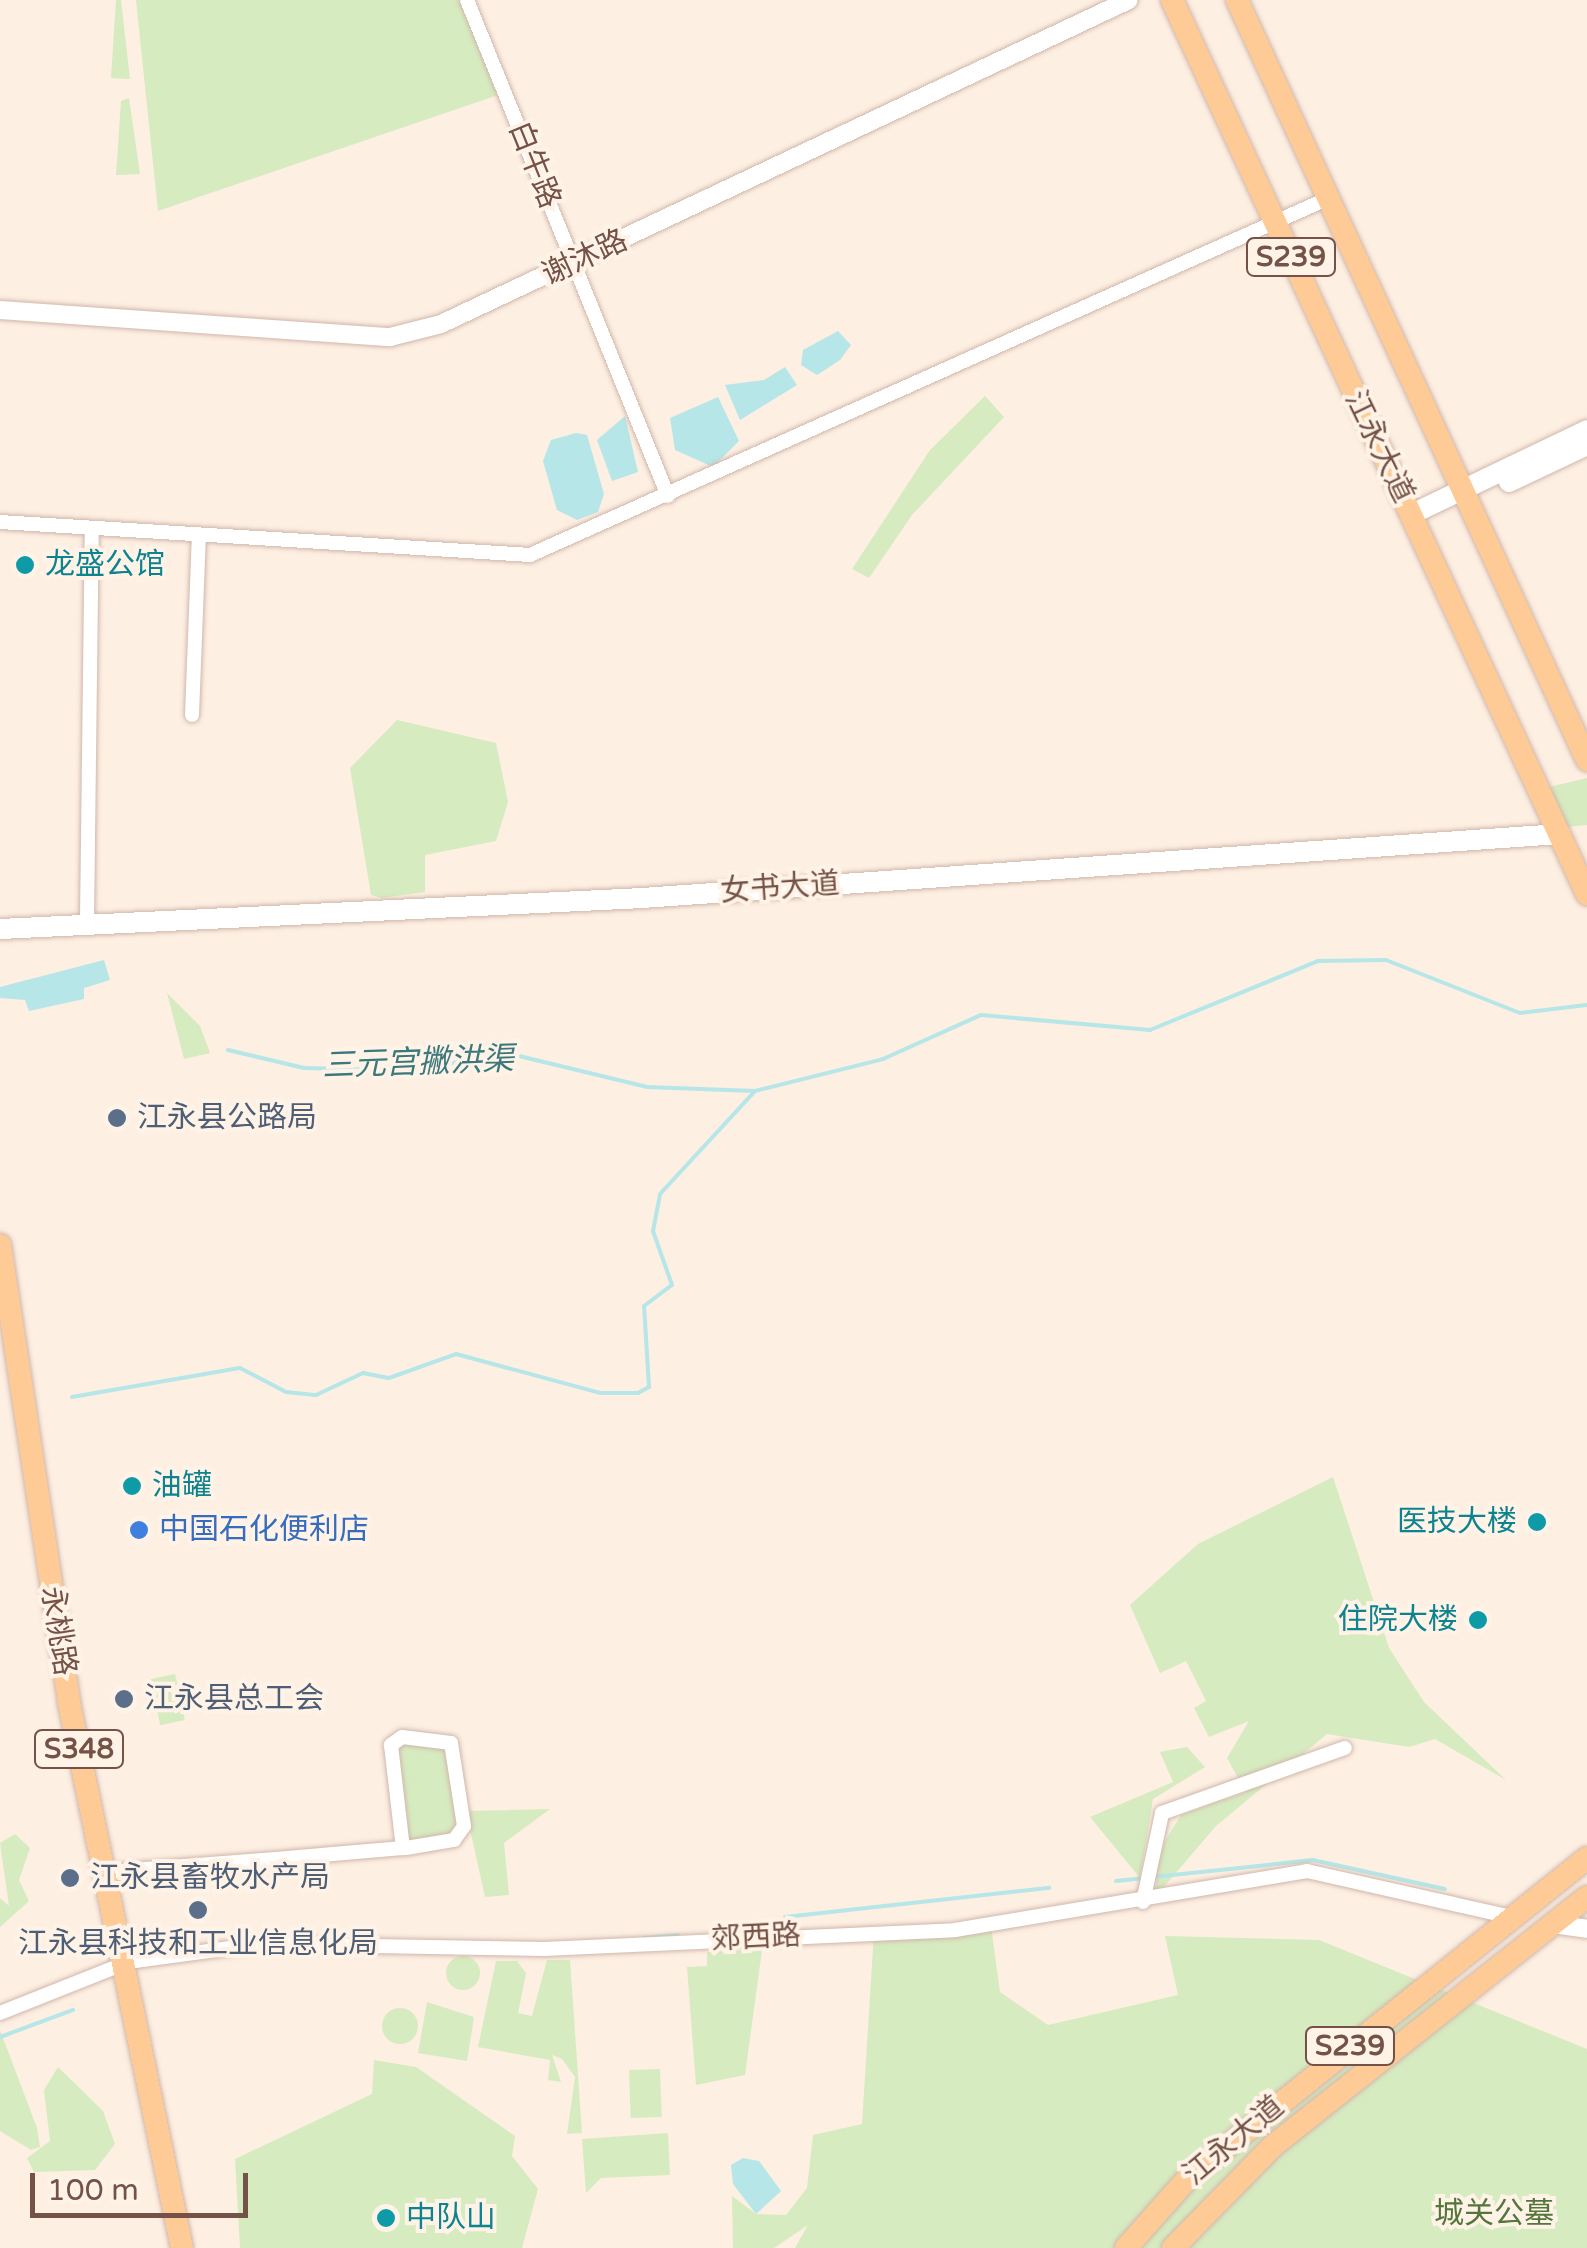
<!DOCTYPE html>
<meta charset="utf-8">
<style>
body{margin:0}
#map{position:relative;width:1587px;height:2248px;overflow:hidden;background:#fdefe2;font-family:"Varela Round","Noto Sans SC",sans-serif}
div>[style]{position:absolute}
.green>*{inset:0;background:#d7ebc0;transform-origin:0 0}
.round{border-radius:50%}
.water>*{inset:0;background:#b6e6e7}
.stream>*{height:4px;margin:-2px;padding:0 2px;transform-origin:2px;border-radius:2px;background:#b6e6e7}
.roads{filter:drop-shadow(0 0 2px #d0b7ab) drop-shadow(0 0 2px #d0b7ab)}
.minor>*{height:14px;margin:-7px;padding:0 7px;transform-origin:7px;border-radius:7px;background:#fff}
.tertiary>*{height:18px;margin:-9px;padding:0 9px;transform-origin:9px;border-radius:9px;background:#fff}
.secondary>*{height:20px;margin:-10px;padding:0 10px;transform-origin:10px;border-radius:10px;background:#fff}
.primary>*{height:22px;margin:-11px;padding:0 11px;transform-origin:11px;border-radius:11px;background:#fecb97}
.dots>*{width:28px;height:28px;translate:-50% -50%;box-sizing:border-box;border:5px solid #fff3e8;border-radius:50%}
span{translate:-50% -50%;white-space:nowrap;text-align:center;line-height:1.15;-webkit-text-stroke:8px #fff3e8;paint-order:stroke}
.shield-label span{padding:2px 8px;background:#fff3e8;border:2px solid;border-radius:8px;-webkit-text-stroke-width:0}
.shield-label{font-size:28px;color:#755247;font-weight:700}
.street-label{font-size:30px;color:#755247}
.culture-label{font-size:30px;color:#0d838f}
.left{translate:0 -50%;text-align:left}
.right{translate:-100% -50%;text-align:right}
.service-label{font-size:30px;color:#4e5e75}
.shop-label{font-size:30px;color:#366cbe}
.park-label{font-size:30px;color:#54753c}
.water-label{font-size:32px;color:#3b787c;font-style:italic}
.scale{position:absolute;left:30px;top:2173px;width:218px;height:45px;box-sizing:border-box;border:5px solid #755247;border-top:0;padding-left:12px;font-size:30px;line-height:35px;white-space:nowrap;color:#755247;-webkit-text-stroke:8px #fff3e8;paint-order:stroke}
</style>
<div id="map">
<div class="green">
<i style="clip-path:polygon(116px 0,121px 0,130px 79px,111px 78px)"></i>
<i style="clip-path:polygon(136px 0,469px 0,501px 94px,158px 211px)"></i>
<i style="clip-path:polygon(129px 98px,140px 174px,116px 175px,121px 101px)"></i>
<i style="clip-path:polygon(985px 396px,1004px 417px,912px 515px,869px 578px,852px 569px,930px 450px)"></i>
<i style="clip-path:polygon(397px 720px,496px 743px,508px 802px,496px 841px,425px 855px,425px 892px,381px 898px,371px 895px,350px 768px)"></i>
<i style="clip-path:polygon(1587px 778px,1587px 825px,1566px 827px,1549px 787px)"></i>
<i style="clip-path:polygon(167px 993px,200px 1026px,210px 1053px,184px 1059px)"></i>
<i style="clip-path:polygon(1333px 1477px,1389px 1648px,1424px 1702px,1506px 1780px,1435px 1739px,1409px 1747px,1327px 1734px,1216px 1826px,1156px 1896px,1157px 1854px,1181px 1815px,1246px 1792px,1227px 1758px,1249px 1721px,1209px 1737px,1194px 1708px,1206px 1701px,1186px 1661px,1160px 1673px,1130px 1605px,1198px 1544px)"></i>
<i style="left:175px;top:1674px;width:47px;height:25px;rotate:78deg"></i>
<i style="clip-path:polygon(393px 1740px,451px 1743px,463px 1832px,403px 1848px)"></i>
<i style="clip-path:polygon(1187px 1747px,1205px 1767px,1153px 1799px,1140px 1878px,1090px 1817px,1173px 1782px,1160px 1752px)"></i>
<i style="clip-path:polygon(550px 1809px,504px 1843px,509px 1895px,485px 1897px,466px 1811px)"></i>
<i style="clip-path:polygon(15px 1834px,30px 1848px,19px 1880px,29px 1901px,0 1927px,0 1898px,9px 1906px,0 1843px)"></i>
<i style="clip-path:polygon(991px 1926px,1000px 1992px,1048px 2025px,1178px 1995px,1165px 1936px,1319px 1940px,1587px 2049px,1587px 2248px,795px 2248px,808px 2225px,774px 2248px,733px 2248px,732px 2196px,756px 2214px,786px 2215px,807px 2188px,813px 2135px,862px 2124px,874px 1932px)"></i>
<i style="clip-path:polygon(762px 1950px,745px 2075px,696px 2085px,687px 1967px,707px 1966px,707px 1952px)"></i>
<i class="round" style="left:446px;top:1956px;width:34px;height:34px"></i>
<i style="clip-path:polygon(547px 1960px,570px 1960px,582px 2133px,567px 2134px,575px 2077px,562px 2059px,552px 2055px,561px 2082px,548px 2080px,550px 2060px,478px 2047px,496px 1961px,517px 1961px,526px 1973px,518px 2013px,532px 2016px)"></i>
<i style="clip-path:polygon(427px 2002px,474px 2017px,467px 2061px,418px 2053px)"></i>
<i class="round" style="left:382px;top:2008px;width:36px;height:36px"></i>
<i style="clip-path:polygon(0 2030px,37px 2128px,40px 2147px,31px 2150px,0 2131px)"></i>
<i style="clip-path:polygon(374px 2060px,416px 2067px,515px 2136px,512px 2156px,538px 2189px,522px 2248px,240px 2248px,235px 2159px,372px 2094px)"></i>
<i style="clip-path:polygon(58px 2067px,103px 2111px,115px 2144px,95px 2170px,34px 2172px,27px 2158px,50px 2141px,44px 2090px)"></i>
<i style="left:660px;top:2069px;width:48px;height:31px;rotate:88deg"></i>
<i style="clip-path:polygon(668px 2133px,670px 2175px,601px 2178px,586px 2193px,582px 2139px)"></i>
</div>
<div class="water">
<i style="clip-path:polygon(838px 331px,851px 345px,840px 360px,817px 375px,801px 365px,803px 350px)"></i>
<i style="clip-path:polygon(785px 367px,797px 385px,740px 420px,725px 385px,764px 380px)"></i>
<i style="clip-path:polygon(718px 397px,739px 441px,713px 467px,675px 450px,670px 418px)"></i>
<i style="clip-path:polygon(625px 416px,638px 472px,612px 481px,597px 440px)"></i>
<i style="clip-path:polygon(576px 433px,587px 435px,604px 494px,598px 512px,577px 520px,557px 510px,543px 461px,551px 440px)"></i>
<i style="clip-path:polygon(104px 960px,110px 980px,84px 988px,84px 999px,29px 1011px,25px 1000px,0 998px,0 987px)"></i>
<i style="clip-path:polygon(743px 2158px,759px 2161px,781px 2191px,756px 2214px,733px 2184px,731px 2165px)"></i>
</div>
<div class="stream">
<i style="left:228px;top:1050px;width:78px;rotate:13.3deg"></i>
<i style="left:304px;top:1068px;width:78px;rotate:1.5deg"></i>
<i style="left:382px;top:1070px;width:138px;rotate:-5.8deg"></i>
<i style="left:519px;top:1056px;width:132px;rotate:13.6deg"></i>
<i style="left:647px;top:1087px;width:108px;rotate:2.1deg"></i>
<i style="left:755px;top:1091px;width:132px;rotate:-14deg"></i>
<i style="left:883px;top:1059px;width:107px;rotate:-24.2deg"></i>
<i style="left:981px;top:1015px;width:170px;rotate:5.1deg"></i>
<i style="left:1150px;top:1030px;width:182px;rotate:-22.3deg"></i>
<i style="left:1318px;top:961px;width:68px;rotate:-0.8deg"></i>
<i style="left:1386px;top:960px;width:144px;rotate:21.6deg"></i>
<i style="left:1520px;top:1013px;width:67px;rotate:-6.8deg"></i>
<i style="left:72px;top:1397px;width:170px;rotate:-9.8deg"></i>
<i style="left:240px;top:1368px;width:52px;rotate:27.6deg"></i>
<i style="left:286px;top:1392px;width:30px;rotate:6deg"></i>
<i style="left:316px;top:1395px;width:52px;rotate:-25.1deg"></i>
<i style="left:363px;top:1373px;width:26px;rotate:11deg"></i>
<i style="left:389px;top:1378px;width:71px;rotate:-19.7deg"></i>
<i style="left:456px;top:1354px;width:150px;rotate:15.1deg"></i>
<i style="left:601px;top:1393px;width:37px"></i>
<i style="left:638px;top:1393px;width:13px;rotate:-29deg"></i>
<i style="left:649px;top:1387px;width:81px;rotate:-93.5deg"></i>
<i style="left:644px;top:1306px;width:35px;rotate:-37deg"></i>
<i style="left:672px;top:1285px;width:57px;rotate:-109.4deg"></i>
<i style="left:653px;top:1231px;width:38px;rotate:-79deg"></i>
<i style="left:660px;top:1194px;width:140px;rotate:-47.3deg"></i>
<i style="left:1154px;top:1877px;width:160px;rotate:-6.1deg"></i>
<i style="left:1313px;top:1860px;width:135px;rotate:12.4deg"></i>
<i style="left:1116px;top:1881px;width:29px;rotate:-6deg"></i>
<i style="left:785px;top:1917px;width:266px;rotate:-6.3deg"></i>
<i style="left:643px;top:1938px;width:35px;rotate:-5deg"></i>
<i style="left:338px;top:1939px;width:26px"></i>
<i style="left:0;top:2037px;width:78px;rotate:-20.3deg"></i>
</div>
<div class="roads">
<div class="minor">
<i style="left:467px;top:0;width:535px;rotate:67.94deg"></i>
<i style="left:0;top:522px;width:531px;rotate:3.56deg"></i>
<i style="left:530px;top:555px;width:875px;rotate:-24.08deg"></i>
<i style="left:192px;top:715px;width:180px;rotate:-87.8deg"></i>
<i style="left:87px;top:921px;width:393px;rotate:-89.3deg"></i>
<i style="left:107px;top:1872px;width:169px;rotate:-4.4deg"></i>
<i style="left:276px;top:1859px;width:80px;rotate:-5deg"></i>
<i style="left:356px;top:1852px;width:47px;rotate:-4.9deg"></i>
<i style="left:403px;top:1848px;width:3px"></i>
<i style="left:406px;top:1848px;width:49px;rotate:-9.5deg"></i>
<i style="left:454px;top:1840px;width:17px;rotate:-54deg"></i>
<i style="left:464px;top:1826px;width:84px;rotate:-98.9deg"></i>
<i style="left:451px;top:1743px;width:49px;rotate:-173deg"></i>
<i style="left:402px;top:1737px;width:14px;rotate:144deg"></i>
<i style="left:391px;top:1745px;width:104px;rotate:83.4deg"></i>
<i style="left:1143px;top:1902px;width:91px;rotate:-77.9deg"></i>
<i style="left:1162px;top:1813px;width:194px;rotate:-19.6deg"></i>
<i style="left:0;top:2013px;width:138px;rotate:-21.7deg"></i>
<i style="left:128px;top:1962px;width:133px;rotate:-7.8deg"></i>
<i style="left:260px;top:1944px;width:284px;rotate:1deg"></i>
<i style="left:544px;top:1949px;width:411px;rotate:-2.6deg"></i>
<i style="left:955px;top:1930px;width:357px;rotate:-9.5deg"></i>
<i style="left:1307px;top:1871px;width:209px;rotate:12.7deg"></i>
</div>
<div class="tertiary">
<i style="left:0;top:310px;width:391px;rotate:4deg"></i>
<i style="left:390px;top:337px;width:53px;rotate:-14.3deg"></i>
<i style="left:441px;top:324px;width:760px;rotate:-25.22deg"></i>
<i style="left:1553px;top:1924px;width:34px;rotate:8deg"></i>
</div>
<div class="secondary">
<i style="left:1509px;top:482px;width:86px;rotate:-25.4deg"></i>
<i style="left:1412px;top:514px;width:194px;rotate:-25.6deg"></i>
<i style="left:0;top:929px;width:643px;rotate:-2.76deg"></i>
<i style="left:642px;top:898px;width:920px;rotate:-3.99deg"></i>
</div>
<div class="primary">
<i style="left:1172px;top:0;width:986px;rotate:65.1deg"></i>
<i style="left:1237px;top:0;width:837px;rotate:65.27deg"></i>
<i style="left:0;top:1245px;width:463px;rotate:81.4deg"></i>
<i style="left:69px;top:1703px;width:557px;rotate:78.29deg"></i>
<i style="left:1126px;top:2248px;width:95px;rotate:-48.4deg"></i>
<i style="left:1189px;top:2177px;width:510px;rotate:-38.71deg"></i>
<i style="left:1173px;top:2248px;width:144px;rotate:-45.6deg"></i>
<i style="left:1274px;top:2145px;width:399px;rotate:-38.4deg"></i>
</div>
</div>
<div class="dots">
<i style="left:25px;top:565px;background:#0f9aa8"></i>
<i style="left:117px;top:1118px;background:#5c6f8a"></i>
<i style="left:132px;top:1486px;background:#0f9aa8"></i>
<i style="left:1537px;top:1522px;background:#0f9aa8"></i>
<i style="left:139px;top:1530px;background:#3f7fe0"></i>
<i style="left:1478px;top:1620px;background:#0f9aa8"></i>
<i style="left:124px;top:1699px;background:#5c6f8a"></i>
<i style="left:70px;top:1878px;background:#5c6f8a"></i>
<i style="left:198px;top:1910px;background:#5c6f8a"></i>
<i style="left:386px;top:2218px;background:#0f9aa8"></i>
</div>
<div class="shield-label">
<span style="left:1291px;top:257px">S239</span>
<span style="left:79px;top:1749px">S348</span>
<span style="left:1350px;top:2046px">S239</span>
</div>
<div class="street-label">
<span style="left:534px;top:165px;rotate:68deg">白牛路</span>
<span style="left:585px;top:258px;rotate:-25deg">谢沐路</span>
<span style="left:1379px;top:447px;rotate:64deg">江永大道</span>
<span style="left:780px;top:888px;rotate:-4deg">女书大道</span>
<span style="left:58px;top:1631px;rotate:81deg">永桃路</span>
<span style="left:756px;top:1938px;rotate:-3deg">郊西路</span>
<span style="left:1234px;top:2141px;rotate:-40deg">江永大道</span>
</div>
<div class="culture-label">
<span class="left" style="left:45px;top:565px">龙盛公馆</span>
<span class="left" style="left:152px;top:1486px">油罐</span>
<span class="right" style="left:1517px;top:1522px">医技大楼</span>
<span class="right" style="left:1458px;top:1620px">住院大楼</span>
<span class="left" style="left:406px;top:2218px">中队山</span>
</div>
<div class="service-label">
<span class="left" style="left:137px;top:1118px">江永县公路局</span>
<span class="left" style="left:144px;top:1699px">江永县总工会</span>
<span class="left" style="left:90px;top:1878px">江永县畜牧水产局</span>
<span style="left:198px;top:1944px">江永县科技和工业信息化局</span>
</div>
<div class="shop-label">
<span class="left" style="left:159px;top:1530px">中国石化便利店</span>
</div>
<div class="park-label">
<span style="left:1494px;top:2214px">城关公墓</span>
</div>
<div class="water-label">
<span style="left:418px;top:1063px;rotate:-2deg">三元宫撇洪渠</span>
</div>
<div class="scale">100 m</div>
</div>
